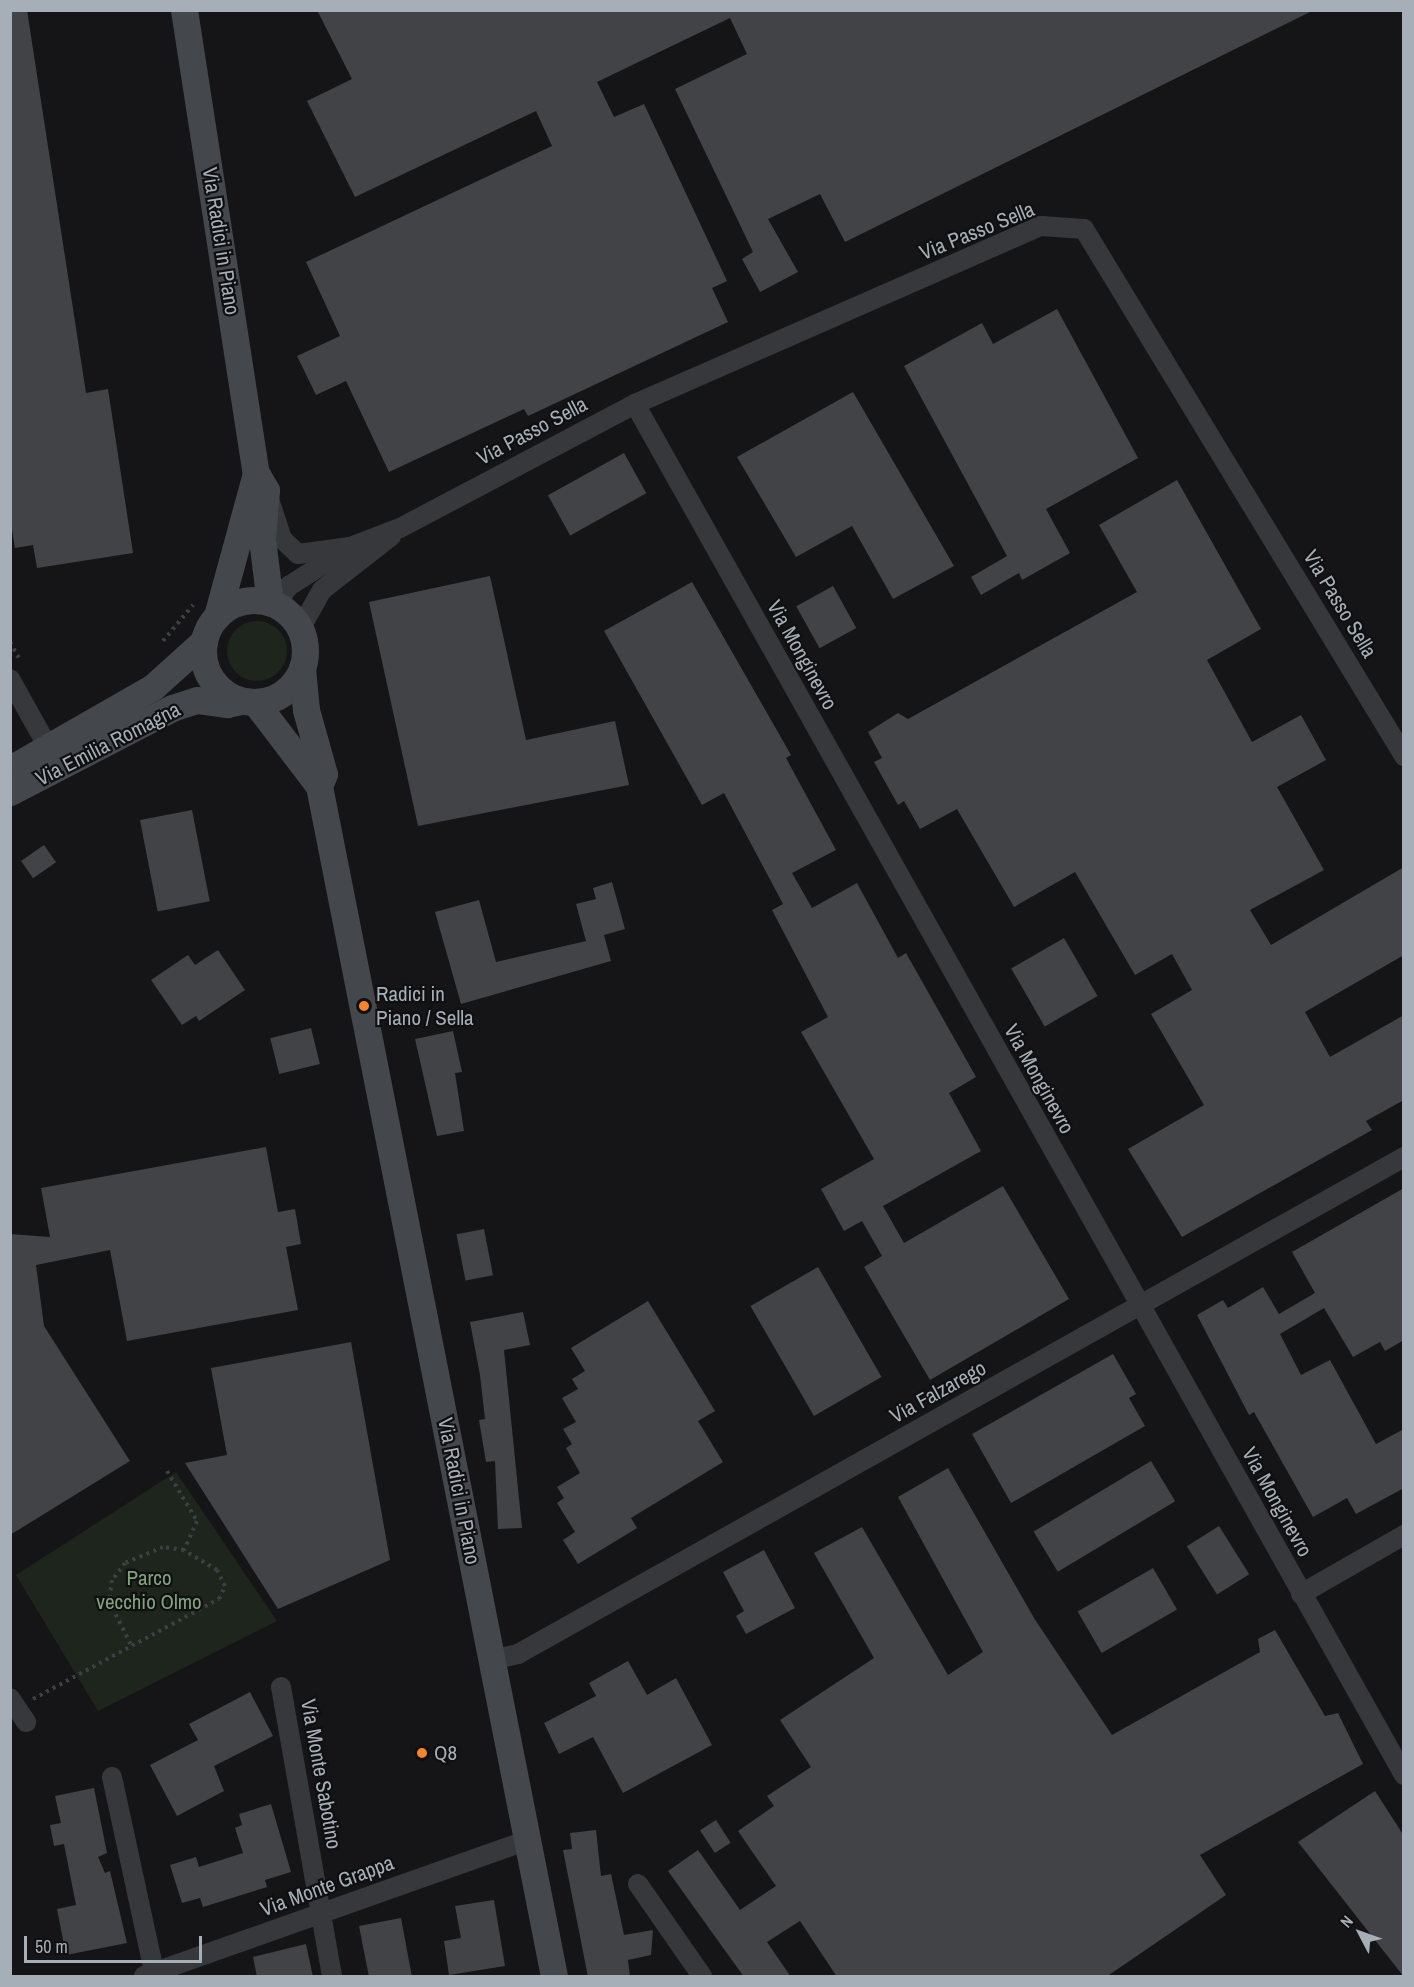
<!DOCTYPE html>
<style>
body{margin:0}
#map{position:relative;width:1414px;height:1987px;overflow:hidden;background:#151517;font-family:"Archivo Narrow",sans-serif}
div>[style]{position:absolute}
.green>*{inset:0;background:#1d251d}
.round{border-radius:50%}
.building>*{inset:0;background:#414347;transform-origin:0 0}
.path>*{height:4px;margin-top:-2px;transform-origin:0;background:repeating-linear-gradient(90deg,#3c3f43 0 3px,transparent 0 7.5px)}
.street>*{height:20px;margin:-10px;padding:0 10px;transform-origin:10px;border-radius:10px;background:#36383c}
.secondary>*{height:27px;margin:-13.5px;padding:0 13.5px;transform-origin:13.5px;border-radius:13.5px;background:#44484c}
.secondary>.ring{margin:-13.5px;padding:0;box-sizing:content-box;background:none;border:27px solid #44484c;border-radius:50%}
.dots>*{width:16px;height:16px;translate:-50% -50%;box-sizing:border-box;border:3px solid #101012;border-radius:50%}
span{translate:-50% -50%;white-space:nowrap;text-align:center;line-height:1.15;-webkit-text-stroke:4.5px #101012;paint-order:stroke}
.street-label{font-size:21px;color:#a6afb7}
.poi-label{font-size:21px;color:#a6afb7}
.left{translate:0 -50%;text-align:left}
.park-label{font-size:21px;color:#83a37d}
.frame{position:absolute;inset:0;border:12px solid #a6afb7;pointer-events:none}
.north{position:absolute;left:1330px;top:1903px;width:60px;height:60px;-webkit-text-stroke:4px #101012;paint-order:stroke;rotate:311deg;font-size:16px;font-weight:700;line-height:24px;text-align:center;color:#a6afb7}
.north::after{content:'';display:block;margin:auto;width:21px;height:27px;background:#a6afb7;clip-path:polygon(50% 0,100% 100%,50% 72%,0 100%)}
.scale{position:absolute;left:24px;top:1936px;width:178px;height:27px;box-sizing:border-box;border:3px solid #a6afb7;border-top:0;padding-left:8px;font-size:18px;line-height:21px;white-space:nowrap;color:#a6afb7;-webkit-text-stroke:4px #101012;paint-order:stroke}
</style>
<div id="map">
<div class="green">
<i class="round" style="left:227px;top:621px;width:60px;height:60px"></i>
<i style="clip-path:polygon(176px 1472px,277px 1621px,98px 1711px,16px 1575px)"></i>
</div>
<div class="building">
<i style="clip-path:polygon(10px 10px,27px 10px,86px 393px,108px 389px,133px 553px,37px 568px,33px 545px,15px 548px,10px 518px)"></i>
<i style="clip-path:polygon(317px 10px,1314px 10px,845px 242px,820px 194px,768px 219px,798px 272px,760px 292px,742px 259px,753px 252px,675px 89px,747px 54px,730px 18px,597px 82px,614px 117px,644px 104px,727px 281px,712px 288px,728px 322px,528px 416px,524px 409px,389px 472px,346px 381px,316px 395px,297px 356px,340px 336px,306px 262px,552px 146px,536px 111px,355px 197px,307px 101px,352px 79px)"></i>
<i style="clip-path:polygon(1057px 309px,1138px 458px,1046px 509px,1070px 553px,1022px 580px,1019px 573px,981px 595px,971px 577px,1007px 556px,904px 366px,982px 323px,993px 344px)"></i>
<i style="clip-path:polygon(853px 392px,954px 566px,893px 599px,852px 526px,796px 557px,737px 457px)"></i>
<i style="left:624px;top:453px;width:46px;height:87px;rotate:61deg"></i>
<i style="clip-path:polygon(1177px 480px,1261px 629px,1207px 660px,1252px 742px,1301px 715px,1326px 760px,1277px 787px,1324px 870px,1250px 910px,1271px 945px,1404px 867px,1404px 955px,1305px 1012px,1330px 1057px,1404px 1015px,1404px 1100px,1366px 1121px,1372px 1130px,1182px 1237px,1128px 1149px,1204px 1105px,1151px 1014px,1192px 990px,1172px 954px,1135px 975px,1075px 872px,1014px 907px,957px 809px,920px 829px,904px 801px,898px 805px,874px 762px,882px 758px,868px 732px,898px 713px,908px 719px,1137px 592px,1099px 525px)"></i>
<i style="clip-path:polygon(490px 576px,526px 740px,615px 721px,629px 785px,418px 826px,369px 602px)"></i>
<i style="clip-path:polygon(692px 582px,791px 755px,786px 758px,836px 850px,792px 873px,812px 908px,857px 883px,898px 958px,906px 953px,976px 1077px,949px 1093px,981px 1151px,883px 1206px,904px 1243px,1003px 1186px,1069px 1299px,930px 1380px,864px 1267px,882px 1256px,862px 1221px,844px 1231px,821px 1189px,874px 1159px,801px 1032px,828px 1017px,772px 910px,783px 904px,724px 793px,702px 805px,604px 631px)"></i>
<i style="left:833px;top:586px;width:48px;height:42px;rotate:61deg"></i>
<i style="left:192px;top:810px;width:93px;height:53px;rotate:79deg"></i>
<i style="left:44px;top:845px;width:21px;height:28px;rotate:55deg"></i>
<i style="clip-path:polygon(612px 882px,625px 929px,604px 935px,611px 961px,461px 1004px,435px 912px,479px 900px,496px 962px,586px 941px,576px 904px,596px 899px,593px 888px)"></i>
<i style="left:1064px;top:938px;width:67px;height:61px;rotate:60deg"></i>
<i style="clip-path:polygon(218px 950px,245px 990px,199px 1021px,196px 1016px,182px 1025px,151px 980px,188px 955px,195px 965px)"></i>
<i style="left:311px;top:1028px;width:37px;height:42px;rotate:76deg"></i>
<i style="clip-path:polygon(453px 1031px,462px 1072px,455px 1073px,464px 1131px,437px 1136px,415px 1039px)"></i>
<i style="clip-path:polygon(266px 1147px,278px 1212px,295px 1209px,301px 1244px,286px 1247px,298px 1310px,127px 1341px,110px 1250px,36px 1265px,44px 1326px,130px 1461px,10px 1535px,10px 1234px,50px 1237px,41px 1188px)"></i>
<i style="clip-path:polygon(1404px 1188px,1404px 1340px,1385px 1351px,1380px 1342px,1353px 1357px,1324px 1308px,1280px 1334px,1301px 1375px,1330px 1360px,1376px 1444px,1404px 1429px,1404px 1488px,1356px 1514px,1347px 1498px,1313px 1517px,1254px 1412px,1249px 1415px,1197px 1315px,1223px 1300px,1228px 1308px,1263px 1287px,1279px 1314px,1315px 1293px,1292px 1252px)"></i>
<i style="left:484px;top:1229px;width:47px;height:28px;rotate:79deg"></i>
<i style="left:818px;top:1267px;width:127px;height:78px;rotate:60deg"></i>
<i style="clip-path:polygon(648px 1301px,715px 1411px,698px 1421px,723px 1462px,631px 1518px,637px 1528px,578px 1564px,563px 1540px,575px 1532px,557px 1503px,564px 1498px,557px 1487px,580px 1473px,566px 1448px,572px 1444px,563px 1429px,576px 1422px,562px 1398px,578px 1389px,572px 1379px,585px 1371px,571px 1348px)"></i>
<i style="clip-path:polygon(523px 1312px,530px 1345px,504px 1350px,522px 1528px,498px 1529px,495px 1461px,486px 1462px,479px 1420px,485px 1419px,480px 1375px,470px 1322px)"></i>
<i style="clip-path:polygon(351px 1342px,390px 1560px,278px 1609px,185px 1463px,227px 1455px,211px 1368px)"></i>
<i style="clip-path:polygon(1113px 1354px,1136px 1394px,1129px 1398px,1145px 1426px,1011px 1503px,972px 1434px)"></i>
<i style="left:1151px;top:1461px;width:47px;height:137px;rotate:59deg"></i>
<i style="clip-path:polygon(948px 1468px,1034px 1618px,1112px 1735px,1260px 1652px,1258px 1639px,1275px 1630px,1325px 1716px,1338px 1713px,1363px 1764px,1200px 1855px,1226px 1895px,1106px 1977px,837px 1977px,800px 1921px,767px 1942px,791px 1977px,744px 1977px,668px 1871px,698px 1850px,740px 1910px,776px 1886px,738px 1831px,774px 1806px,767px 1796px,811px 1767px,780px 1720px,874px 1658px,814px 1553px,862px 1527px,948px 1675px,983px 1652px,898px 1497px)"></i>
<i style="left:1219px;top:1526px;width:57px;height:38px;rotate:58deg"></i>
<i style="clip-path:polygon(764px 1550px,795px 1608px,746px 1634px,736px 1616px,744px 1611px,723px 1572px)"></i>
<i style="left:1153px;top:1568px;width:48px;height:87px;rotate:60deg"></i>
<i style="clip-path:polygon(628px 1661px,647px 1695px,676px 1678px,712px 1745px,623px 1793px,593px 1737px,559px 1754px,544px 1723px,596px 1696px,589px 1683px)"></i>
<i style="clip-path:polygon(250px 1692px,273px 1736px,214px 1766px,224px 1791px,177px 1816px,150px 1765px,198px 1740px,189px 1724px)"></i>
<i style="clip-path:polygon(94px 1788px,107px 1853px,98px 1857px,105px 1873px,110px 1871px,127px 1943px,66px 1955px,57px 1909px,76px 1905px,64px 1844px,54px 1846px,50px 1825px,61px 1823px,55px 1796px)"></i>
<i style="clip-path:polygon(1375px 1791px,1404px 1836px,1404px 1977px,1298px 1842px)"></i>
<i style="clip-path:polygon(271px 1804px,291px 1872px,265px 1880px,267px 1887px,203px 1907px,200px 1898px,182px 1903px,170px 1865px,196px 1857px,199px 1867px,243px 1853px,235px 1828px,242px 1825px,239px 1814px)"></i>
<i style="left:716px;top:1820px;width:27px;height:19px;rotate:57deg"></i>
<i style="clip-path:polygon(596px 1830px,601px 1876px,611px 1874px,624px 1935px,653px 1930px,651px 1955px,628px 1960px,630px 1977px,588px 1977px,563px 1850px,572px 1849px,570px 1833px)"></i>
<i style="clip-path:polygon(494px 1900px,505px 1966px,449px 1975px,444px 1941px,461px 1938px,455px 1906px)"></i>
<i style="clip-path:polygon(401px 1918px,412px 1977px,369px 1977px,359px 1926px)"></i>
<i style="clip-path:polygon(306px 1944px,313px 1977px,257px 1977px,253px 1957px)"></i>
</div>
<div class="path">
<i style="left:163px;top:641px;width:47px;rotate:-50.2deg"></i>
<i style="left:10px;top:642px;width:21px;rotate:61deg"></i>
<i style="left:167px;top:1471px;width:58px;rotate:59deg"></i>
<i style="left:197px;top:1521px;width:32px;rotate:114deg"></i>
<i style="left:33px;top:1699px;width:211px;rotate:-28.3deg"></i>
<i style="left:219px;top:1599px;width:14px;rotate:-65deg"></i>
<i style="left:225px;top:1586px;width:18px;rotate:-117deg"></i>
<i style="left:217px;top:1570px;width:39px;rotate:-149deg"></i>
<i style="left:184px;top:1550px;width:21px;rotate:-172deg"></i>
<i style="left:163px;top:1547px;width:41px;rotate:157.2deg"></i>
<i style="left:125px;top:1563px;width:21px;rotate:127deg"></i>
<i style="left:112px;top:1580px;width:21px;rotate:98deg"></i>
<i style="left:109px;top:1601px;width:49px;rotate:63.4deg"></i>
</div>
<div class="street">
<i style="left:635px;top:404px;width:1572px;rotate:60.71deg"></i>
<i style="left:269px;top:499px;width:42px;rotate:72deg"></i>
<i style="left:282px;top:539px;width:22px;rotate:43deg"></i>
<i style="left:298px;top:554px;width:52px;rotate:-7.7deg"></i>
<i style="left:350px;top:547px;width:53px;rotate:-20.8deg"></i>
<i style="left:400px;top:528px;width:266px;rotate:-27.8deg"></i>
<i style="left:635px;top:404px;width:443px;rotate:-23.7deg"></i>
<i style="left:1041px;top:226px;width:43px;rotate:4deg"></i>
<i style="left:1084px;top:229px;width:617px;rotate:58.73deg"></i>
<i style="left:275px;top:605px;width:24px;rotate:-54deg"></i>
<i style="left:289px;top:586px;width:72px;rotate:-32.6deg"></i>
<i style="left:300px;top:629px;width:45px;rotate:-60.6deg"></i>
<i style="left:322px;top:590px;width:88px;rotate:-38deg"></i>
<i style="left:10px;top:679px;width:78px;rotate:60.8deg"></i>
<i style="left:1301px;top:1594px;width:119px;rotate:-29.8deg"></i>
<i style="left:492px;top:1660px;width:27px;rotate:-13deg"></i>
<i style="left:518px;top:1654px;width:1016px;rotate:-29.29deg"></i>
<i style="left:281px;top:1687px;width:293px;rotate:80deg"></i>
<i style="left:10px;top:1698px;width:29px;rotate:56deg"></i>
<i style="left:112px;top:1777px;width:204px;rotate:77.8deg"></i>
<i style="left:638px;top:1884px;width:112px;rotate:55.2deg"></i>
<i style="left:144px;top:1976px;width:405px;rotate:-19.5deg"></i>
</div>
<div class="secondary">
<i style="left:184px;top:10px;width:469px;rotate:81.2deg"></i>
<i style="left:256px;top:473px;width:20px;rotate:60deg"></i>
<i style="left:266px;top:490px;width:49px;rotate:94.7deg"></i>
<i style="left:262px;top:539px;width:64px;rotate:82.9deg"></i>
<i class="ring" style="left:203px;top:600px;width:75px;height:75px"></i>
<i style="left:217px;top:616px;width:148px;rotate:-74.7deg"></i>
<i style="left:302px;top:668px;width:42px;rotate:84.6deg"></i>
<i style="left:306px;top:710px;width:66px;rotate:74.3deg"></i>
<i style="left:324px;top:774px;width:13px;rotate:113deg"></i>
<i style="left:255px;top:702px;width:106px;rotate:52.7deg"></i>
<i style="left:319px;top:786px;width:1213px;rotate:78.83deg"></i>
<i style="left:10px;top:769px;width:165px;rotate:-29.8deg"></i>
<i style="left:153px;top:687px;width:69px;rotate:-42deg"></i>
<i style="left:10px;top:792px;width:182px;rotate:-27.4deg"></i>
<i style="left:172px;top:708px;width:26px;rotate:-18deg"></i>
<i style="left:197px;top:700px;width:30px;rotate:8deg"></i>
<i style="left:227px;top:704px;width:14px;rotate:-12deg"></i>
</div>
<div class="dots">
<i style="left:364px;top:1006px;background:#f5852e"></i>
<i style="left:422px;top:1753px;background:#f5852e"></i>
</div>
<div class="street-label">
<span style="left:977px;top:231px;rotate:-22deg">Via Passo Sella</span>
<span style="left:221px;top:241px;rotate:81deg">Via Radici in Piano</span>
<span style="left:532px;top:431px;rotate:-28deg">Via Passo Sella</span>
<span style="left:1340px;top:604px;rotate:59deg">Via Passo Sella</span>
<span style="left:802px;top:655px;rotate:61deg">Via Monginevro</span>
<span style="left:108px;top:744px;rotate:-27deg">Via Emilia Romagna</span>
<span style="left:1039px;top:1079px;rotate:61deg">Via Monginevro</span>
<span style="left:938px;top:1392px;rotate:-29deg">Via Falzarego</span>
<span style="left:459px;top:1491px;rotate:79deg">Via Radici in Piano</span>
<span style="left:1277px;top:1502px;rotate:61deg">Via Monginevro</span>
<span style="left:321px;top:1774px;rotate:80deg">Via Monte Sabotino</span>
<span style="left:327px;top:1886px;rotate:-20deg">Via Monte Grappa</span>
</div>
<div class="poi-label">
<span class="left" style="left:376px;top:1006px">Radici in<br>Piano / Sella</span>
<span class="left" style="left:434px;top:1753px">Q8</span>
</div>
<div class="park-label">
<span style="left:149px;top:1590px">Parco<br>vecchio Olmo</span>
</div>
<div class="frame"></div>
<div class="north">N</div>
<div class="scale">50 m</div>
</div>
